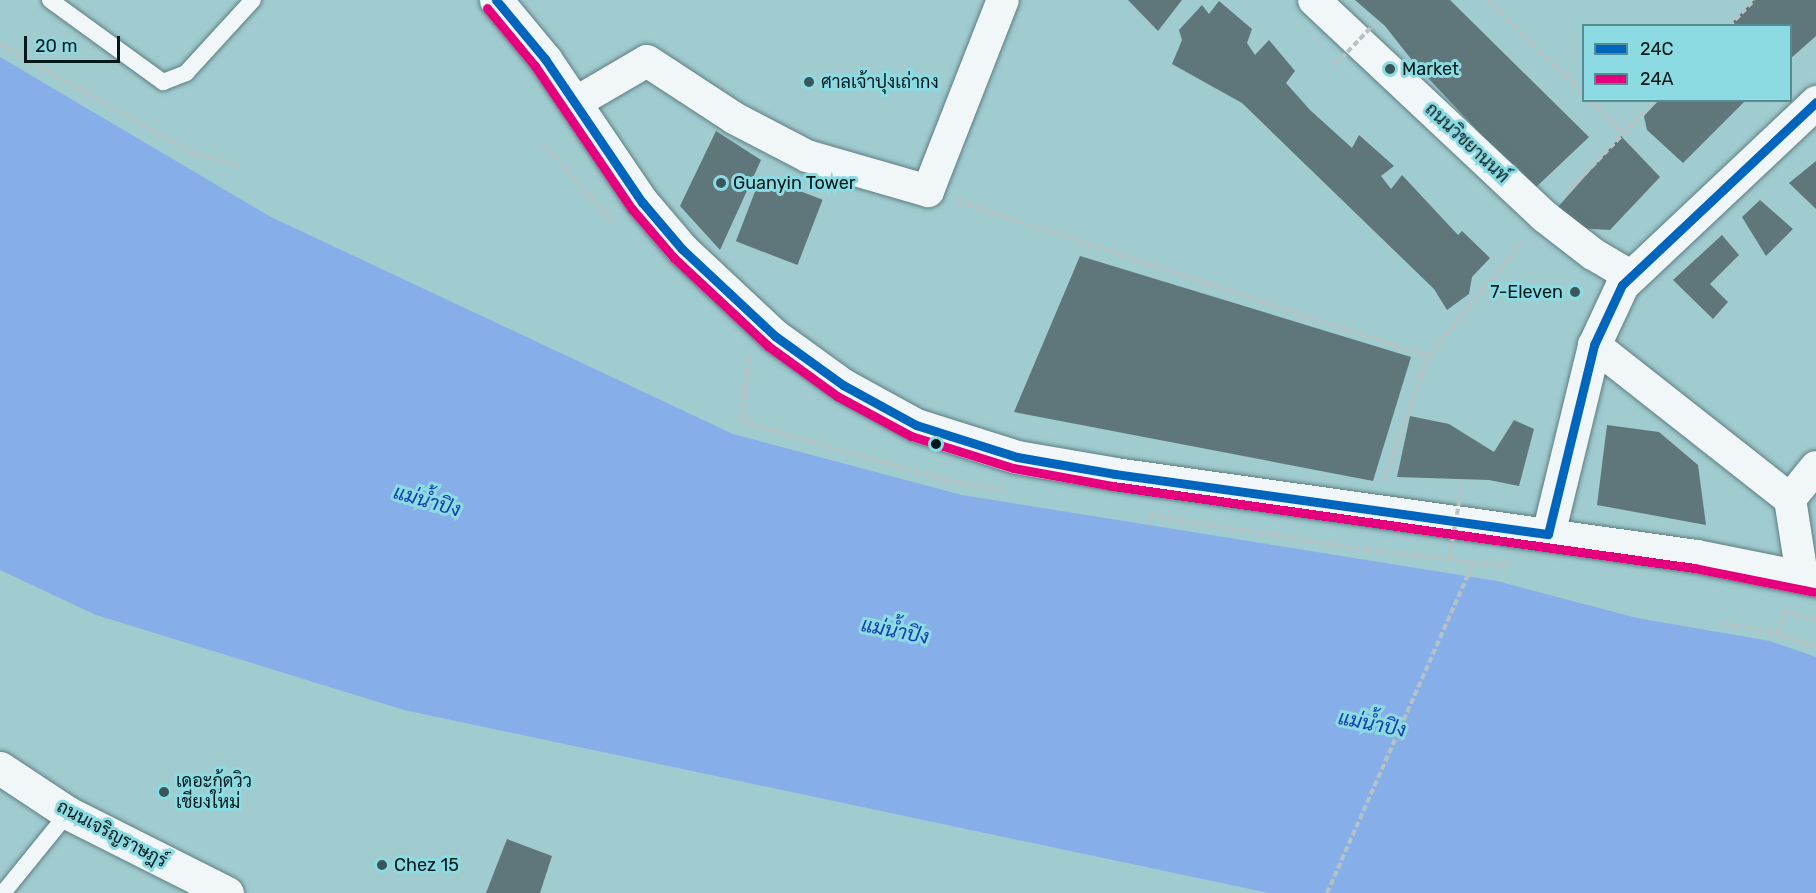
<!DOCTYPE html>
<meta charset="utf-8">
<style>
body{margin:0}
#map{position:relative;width:1816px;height:893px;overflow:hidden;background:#a0cbcf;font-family:Rubik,Sarabun,sans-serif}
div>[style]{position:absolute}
.water>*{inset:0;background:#86aee9}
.building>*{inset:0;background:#5f777a;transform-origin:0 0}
.path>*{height:4px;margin-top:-2px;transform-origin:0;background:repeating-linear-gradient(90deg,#b6c2c4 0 6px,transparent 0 9px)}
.roads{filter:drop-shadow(0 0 2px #5d7d80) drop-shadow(0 0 2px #5d7d80)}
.service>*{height:16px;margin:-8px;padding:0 8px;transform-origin:8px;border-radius:8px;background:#f1f7f8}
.minor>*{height:32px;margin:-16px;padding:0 16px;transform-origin:16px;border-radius:16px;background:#f1f7f8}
.tertiary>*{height:33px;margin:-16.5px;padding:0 16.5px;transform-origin:16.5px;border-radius:16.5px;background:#f1f7f8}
.secondary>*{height:33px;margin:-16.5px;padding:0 16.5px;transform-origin:16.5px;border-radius:16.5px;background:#f1f7f8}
.path-bridge>*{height:4px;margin-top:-2px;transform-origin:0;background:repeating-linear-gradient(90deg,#b6c2c4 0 6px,transparent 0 9px)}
.bus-1>*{height:9px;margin:-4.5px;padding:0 4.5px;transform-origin:4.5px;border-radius:4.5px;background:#0065bd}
.bus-2>*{height:9px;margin:-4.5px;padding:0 4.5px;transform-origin:4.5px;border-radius:4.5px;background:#e5007d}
.dots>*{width:16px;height:16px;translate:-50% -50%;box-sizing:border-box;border:3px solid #8cdbe3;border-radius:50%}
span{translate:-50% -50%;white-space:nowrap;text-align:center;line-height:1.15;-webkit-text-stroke:6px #8cdbe3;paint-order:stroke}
.poi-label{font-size:18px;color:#01191b}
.left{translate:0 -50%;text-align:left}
.right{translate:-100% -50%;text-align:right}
.street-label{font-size:18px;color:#01191b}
.water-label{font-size:20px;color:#133db2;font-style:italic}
.legend{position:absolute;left:1582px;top:24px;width:210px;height:78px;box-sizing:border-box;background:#8cdbe3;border:2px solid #548d93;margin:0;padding:8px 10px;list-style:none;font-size:18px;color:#01191b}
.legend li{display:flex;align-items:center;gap:12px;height:30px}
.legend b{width:30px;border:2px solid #548d93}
.scale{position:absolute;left:24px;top:36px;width:96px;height:27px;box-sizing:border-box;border:3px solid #01191b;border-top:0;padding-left:8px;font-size:18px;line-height:21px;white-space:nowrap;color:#01191b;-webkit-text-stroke:4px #8cdbe3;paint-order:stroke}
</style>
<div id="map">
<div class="water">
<i style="clip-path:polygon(0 57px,271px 217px,733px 434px,962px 495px,1497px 581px,1637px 618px,1770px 641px,1816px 657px,1816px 893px,1269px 893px,404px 710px,96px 615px,0 570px)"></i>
</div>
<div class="building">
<i style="clip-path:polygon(1128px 0,1182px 0,1158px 31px)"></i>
<i style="clip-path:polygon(1355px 0,1450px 0,1589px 137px,1533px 190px,1415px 64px,1385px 26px)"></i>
<i style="clip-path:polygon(1754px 0,1816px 0,1816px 36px,1790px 59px,1790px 26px,1729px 26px)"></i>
<i style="clip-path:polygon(1219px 1px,1252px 29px,1247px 43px,1255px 55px,1269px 40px,1285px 59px,1295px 71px,1286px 83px,1310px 110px,1352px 148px,1359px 135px,1394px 166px,1381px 176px,1391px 189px,1402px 175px,1458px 235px,1462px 231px,1490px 258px,1472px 277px,1469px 294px,1447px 310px,1434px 289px,1242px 103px,1172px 64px,1182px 40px,1179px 30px,1202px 5px,1209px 14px)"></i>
<i style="clip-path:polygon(1659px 100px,1746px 100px,1683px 163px,1647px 130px,1644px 116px)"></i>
<i style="clip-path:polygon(716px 131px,761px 160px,720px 250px,680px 206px)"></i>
<i style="clip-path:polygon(1621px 136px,1660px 177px,1610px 230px,1574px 228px,1557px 208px)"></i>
<i style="clip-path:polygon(1816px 161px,1816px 209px,1789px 183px)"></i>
<i style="left:761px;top:176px;width:66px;height:70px;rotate:21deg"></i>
<i style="clip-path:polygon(1760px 200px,1793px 229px,1766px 256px,1742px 217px)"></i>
<i style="clip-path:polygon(1722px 235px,1739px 255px,1710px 284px,1728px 302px,1713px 319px,1673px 280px)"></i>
<i style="clip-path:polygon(1080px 256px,1411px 357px,1373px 481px,1014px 412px)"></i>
<i style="clip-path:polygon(1410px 416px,1449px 424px,1494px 452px,1514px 420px,1534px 429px,1519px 486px,1489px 480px,1397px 477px)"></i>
<i style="clip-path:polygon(1607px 425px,1659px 432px,1698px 465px,1706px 525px,1597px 505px)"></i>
<i style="clip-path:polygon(507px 839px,552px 856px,540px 893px,486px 893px)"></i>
</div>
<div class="path">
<i style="left:1487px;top:0;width:135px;rotate:44.1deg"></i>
<i style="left:1729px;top:26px;width:36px;rotate:-46deg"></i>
<i style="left:0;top:44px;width:219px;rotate:29.5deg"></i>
<i style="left:191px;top:152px;width:55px;rotate:15.8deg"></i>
<i style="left:1590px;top:100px;width:47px;rotate:45deg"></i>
<i style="left:542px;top:143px;width:106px;rotate:48.1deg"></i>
<i style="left:1566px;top:193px;width:129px;rotate:-45.9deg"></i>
<i style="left:958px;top:201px;width:495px;rotate:18.3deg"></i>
<i style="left:1428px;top:356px;width:133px;rotate:109.4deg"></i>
<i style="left:1428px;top:356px;width:149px;rotate:-50.4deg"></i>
<i style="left:750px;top:358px;width:64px;rotate:98.1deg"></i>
<i style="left:741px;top:421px;width:213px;rotate:16.1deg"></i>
<i style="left:946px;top:480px;width:62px;rotate:10.2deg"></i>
<i style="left:1150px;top:515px;width:219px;rotate:9.2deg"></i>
<i style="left:1366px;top:550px;width:141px;rotate:6.5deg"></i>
<i style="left:1506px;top:566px;width:4px;rotate:-76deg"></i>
<i style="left:1723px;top:623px;width:54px;rotate:10.7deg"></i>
<i style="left:1776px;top:633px;width:42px;rotate:19.3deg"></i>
<i style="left:1776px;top:633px;width:24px;rotate:-68deg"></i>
<i style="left:1785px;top:611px;width:32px;rotate:16deg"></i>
<i style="left:1327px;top:893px;width:362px;rotate:-66.1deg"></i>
</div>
<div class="roads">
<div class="service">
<i style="left:50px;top:0;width:140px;rotate:36deg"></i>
<i style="left:163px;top:82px;width:25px;rotate:-21deg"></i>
<i style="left:186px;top:73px;width:99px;rotate:-47.5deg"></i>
<i style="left:3px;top:893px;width:103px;rotate:-50.9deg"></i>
</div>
<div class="minor">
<i style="left:1314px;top:0;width:316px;rotate:43.2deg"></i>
<i style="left:1544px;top:216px;width:62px;rotate:37.8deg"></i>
<i style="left:1593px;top:254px;width:42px;rotate:30.3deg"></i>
<i style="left:575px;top:103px;width:83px;rotate:-30.3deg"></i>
<i style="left:647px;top:61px;width:104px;rotate:33.2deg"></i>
<i style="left:734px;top:118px;width:82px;rotate:27.5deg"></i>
<i style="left:807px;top:156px;width:126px;rotate:16.1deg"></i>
<i style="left:928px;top:191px;width:205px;rotate:-68.6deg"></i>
<i style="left:1594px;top:345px;width:249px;rotate:38.2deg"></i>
<i style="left:1790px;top:499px;width:78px;rotate:81.1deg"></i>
<i style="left:1790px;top:499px;width:41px;rotate:-50.9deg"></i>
</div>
<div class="tertiary">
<i style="left:496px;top:0;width:77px;rotate:50.3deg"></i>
<i style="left:545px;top:59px;width:173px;rotate:55.9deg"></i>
<i style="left:642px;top:202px;width:62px;rotate:49.6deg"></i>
<i style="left:682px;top:249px;width:127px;rotate:43.1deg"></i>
<i style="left:775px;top:336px;width:84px;rotate:35.8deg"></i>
<i style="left:843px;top:385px;width:83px;rotate:28.7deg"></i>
<i style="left:916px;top:425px;width:106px;rotate:17.6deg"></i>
<i style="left:1017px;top:457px;width:99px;rotate:9.8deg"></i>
<i style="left:1115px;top:474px;width:587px;rotate:8.03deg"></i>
<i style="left:1696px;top:556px;width:122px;rotate:11.3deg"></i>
<i style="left:1548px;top:534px;width:195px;rotate:-76.3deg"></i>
<i style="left:1594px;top:345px;width:66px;rotate:-65deg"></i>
<i style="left:1622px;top:285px;width:267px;rotate:-43.3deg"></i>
</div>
<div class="secondary">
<i style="left:0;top:768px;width:82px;rotate:33.5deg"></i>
<i style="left:68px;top:813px;width:178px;rotate:26.7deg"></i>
</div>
</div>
<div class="path-bridge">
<i style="left:1335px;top:65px;width:61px;rotate:-46.3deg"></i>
<i style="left:1449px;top:559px;width:74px;rotate:-79.9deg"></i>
</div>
<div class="bus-1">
<i style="left:496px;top:0;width:77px;rotate:50.3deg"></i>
<i style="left:545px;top:59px;width:173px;rotate:55.9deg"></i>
<i style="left:642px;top:202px;width:62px;rotate:49.6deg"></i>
<i style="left:682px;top:249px;width:127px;rotate:43.1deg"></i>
<i style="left:775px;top:336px;width:84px;rotate:35.8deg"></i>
<i style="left:843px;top:385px;width:83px;rotate:28.7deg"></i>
<i style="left:916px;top:425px;width:106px;rotate:17.6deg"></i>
<i style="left:1017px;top:457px;width:99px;rotate:9.8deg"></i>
<i style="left:1115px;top:474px;width:437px;rotate:7.9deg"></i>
<i style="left:1548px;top:534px;width:195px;rotate:-76.3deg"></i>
<i style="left:1594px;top:345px;width:66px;rotate:-65deg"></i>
<i style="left:1622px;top:285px;width:267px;rotate:-43.3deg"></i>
</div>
<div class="bus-2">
<i style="left:487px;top:8px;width:75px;rotate:50.4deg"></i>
<i style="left:535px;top:66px;width:173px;rotate:55.9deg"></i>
<i style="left:632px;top:209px;width:65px;rotate:49.4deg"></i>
<i style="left:674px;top:258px;width:129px;rotate:43.1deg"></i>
<i style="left:768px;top:346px;width:85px;rotate:35.9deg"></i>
<i style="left:837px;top:396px;width:84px;rotate:28.4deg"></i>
<i style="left:911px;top:436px;width:107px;rotate:17.4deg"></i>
<i style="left:1013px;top:468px;width:102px;rotate:10.2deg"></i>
<i style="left:1113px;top:486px;width:587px;rotate:8.03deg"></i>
<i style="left:1694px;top:568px;width:122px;rotate:11.3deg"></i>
</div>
<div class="dots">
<i style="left:1390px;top:69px;background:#39575a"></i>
<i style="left:809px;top:82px;background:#39575a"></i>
<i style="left:721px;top:183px;background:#39575a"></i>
<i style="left:1575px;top:292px;background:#39575a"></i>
<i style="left:936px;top:444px;background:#01191b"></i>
<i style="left:164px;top:792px;background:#39575a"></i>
<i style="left:382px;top:865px;background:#39575a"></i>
</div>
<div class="poi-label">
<span class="left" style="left:1402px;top:69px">Market</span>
<span class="left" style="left:821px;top:82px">ศาลเจ้าปุงเถ่ากง</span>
<span class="left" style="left:733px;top:183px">Guanyin Tower</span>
<span class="right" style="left:1563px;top:292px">7-Eleven</span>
<span class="left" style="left:176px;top:792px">เดอะกู้ดวิว<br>เชียงใหม่</span>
<span class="left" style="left:394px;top:865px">Chez 15</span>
</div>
<div class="street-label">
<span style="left:1467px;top:143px;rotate:43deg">ถนนวิชยานนท์</span>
<span style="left:112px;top:834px;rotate:28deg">ถนนเจริญราษฎร์</span>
</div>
<div class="water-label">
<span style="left:427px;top:501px;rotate:16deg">แม่น้ำปิง</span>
<span style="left:895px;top:631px;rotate:11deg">แม่น้ำปิง</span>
<span style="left:1372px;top:724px;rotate:11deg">แม่น้ำปิง</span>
</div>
<ul class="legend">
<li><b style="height:8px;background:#0065bd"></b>24C</li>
<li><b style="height:8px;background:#e5007d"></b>24A</li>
</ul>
<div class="scale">20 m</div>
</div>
